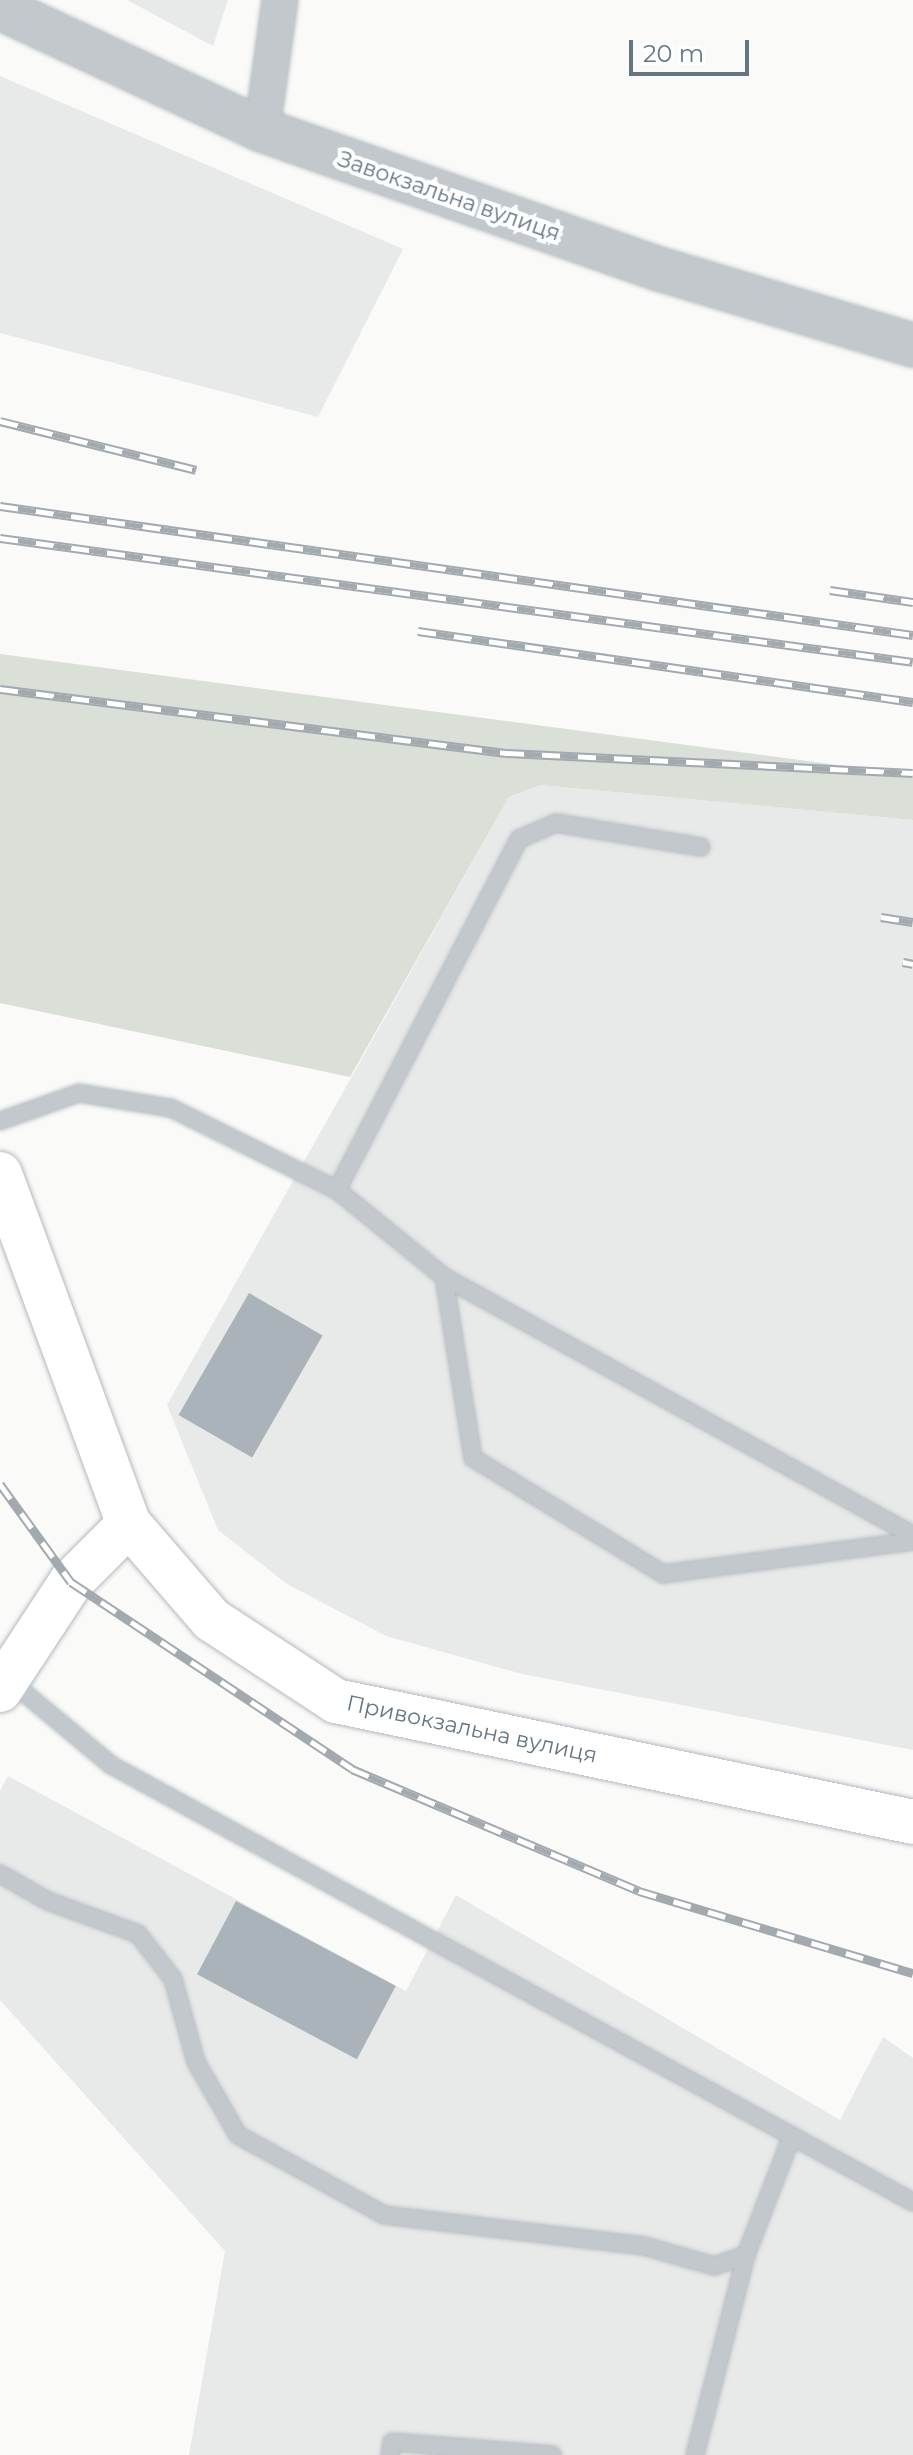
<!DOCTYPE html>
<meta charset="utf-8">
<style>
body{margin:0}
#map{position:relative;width:913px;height:2455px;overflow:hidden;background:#fafaf8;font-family:Montserrat,sans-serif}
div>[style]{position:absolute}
.built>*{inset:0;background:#e8e9e9}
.green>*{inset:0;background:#dadfd7}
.building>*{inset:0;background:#aab3b9;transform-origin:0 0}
.roads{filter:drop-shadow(0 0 2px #b3babf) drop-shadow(0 0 2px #b3babf)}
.service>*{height:16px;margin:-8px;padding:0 8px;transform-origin:8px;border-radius:8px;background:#c3c8cc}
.minor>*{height:34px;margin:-17px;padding:0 17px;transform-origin:17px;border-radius:17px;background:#c3c8cc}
.tertiary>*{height:42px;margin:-21px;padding:0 21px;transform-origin:21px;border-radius:21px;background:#c3c8cc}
.secondary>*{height:44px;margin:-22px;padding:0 22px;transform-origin:22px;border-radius:22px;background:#fff}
.rail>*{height:9px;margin-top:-4.5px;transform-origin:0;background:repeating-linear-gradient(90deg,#fff 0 18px,#a2aab0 0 36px);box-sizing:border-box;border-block:2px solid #a2aab0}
span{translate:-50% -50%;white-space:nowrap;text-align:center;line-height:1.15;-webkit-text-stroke:8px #fff;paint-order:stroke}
.street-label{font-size:22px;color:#657683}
.scale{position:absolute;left:629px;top:40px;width:120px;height:36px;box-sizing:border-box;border:4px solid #657683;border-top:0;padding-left:10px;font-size:24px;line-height:28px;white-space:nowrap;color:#657683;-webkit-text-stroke:6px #fff;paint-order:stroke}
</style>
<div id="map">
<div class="built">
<i style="clip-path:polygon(127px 0,228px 0,213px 46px)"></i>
<i style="clip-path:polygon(0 76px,403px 249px,318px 417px,0 333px)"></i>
<i style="clip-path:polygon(540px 785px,913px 820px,913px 1750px,522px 1674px,386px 1636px,287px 1584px,218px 1530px,167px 1405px,509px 797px)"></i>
<i style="clip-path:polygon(8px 1776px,406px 1991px,456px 1895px,840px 2120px,883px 2037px,913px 2058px,913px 2455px,189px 2455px,225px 2251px,0 2000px,0 1791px)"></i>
</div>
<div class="green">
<i style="clip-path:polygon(0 654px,913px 775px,913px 820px,540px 785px,509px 797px,350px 1077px,0 1003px)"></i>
</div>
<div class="building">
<i style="left:249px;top:1293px;width:85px;height:141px;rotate:30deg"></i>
<i style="left:236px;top:1901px;width:181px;height:83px;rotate:28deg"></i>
</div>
<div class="roads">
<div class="service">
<i style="left:0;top:1121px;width:84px;rotate:-19.5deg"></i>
<i style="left:79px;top:1093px;width:93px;rotate:9.3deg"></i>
<i style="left:171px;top:1108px;width:185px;rotate:26.3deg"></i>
<i style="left:337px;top:1190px;width:138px;rotate:39.1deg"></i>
<i style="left:444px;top:1277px;width:535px;rotate:28.82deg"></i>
<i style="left:337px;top:1190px;width:395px;rotate:-62.6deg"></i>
<i style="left:519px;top:839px;width:40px;rotate:-23.4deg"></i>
<i style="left:556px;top:823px;width:147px;rotate:9.4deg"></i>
<i style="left:444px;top:1277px;width:183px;rotate:80.9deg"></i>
<i style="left:473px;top:1458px;width:223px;rotate:31.4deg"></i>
<i style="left:663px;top:1574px;width:252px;rotate:-7.5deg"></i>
<i style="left:9px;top:1680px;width:133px;rotate:39.8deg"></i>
<i style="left:111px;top:1765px;width:913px;rotate:28.59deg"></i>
<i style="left:0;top:1874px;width:55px;rotate:29.4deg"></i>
<i style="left:48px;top:1901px;width:96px;rotate:20.1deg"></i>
<i style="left:138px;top:1934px;width:57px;rotate:52.1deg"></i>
<i style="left:173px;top:1979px;width:86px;rotate:74.5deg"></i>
<i style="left:196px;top:2062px;width:84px;rotate:60.1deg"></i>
<i style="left:238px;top:2135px;width:166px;rotate:28.7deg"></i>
<i style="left:384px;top:2215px;width:262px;rotate:6.8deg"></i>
<i style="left:644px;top:2246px;width:73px;rotate:15.9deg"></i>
<i style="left:714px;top:2266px;width:34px;rotate:-19deg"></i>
<i style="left:746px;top:2255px;width:128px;rotate:-68.9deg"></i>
<i style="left:390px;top:2455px;width:13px;rotate:-81deg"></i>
<i style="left:392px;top:2442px;width:161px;rotate:4.6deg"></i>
<i style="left:695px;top:2455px;width:206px;rotate:-75.7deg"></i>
</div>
<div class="minor">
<i style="left:262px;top:130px;width:131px;rotate:-82.1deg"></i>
</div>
<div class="tertiary">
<i style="left:0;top:8px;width:289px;rotate:25deg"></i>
<i style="left:262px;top:130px;width:421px;rotate:19.3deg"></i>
<i style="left:659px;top:269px;width:265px;rotate:16.7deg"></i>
</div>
<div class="secondary">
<i style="left:0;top:1174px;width:373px;rotate:69.8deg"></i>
<i style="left:129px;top:1524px;width:127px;rotate:49.2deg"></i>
<i style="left:212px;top:1620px;width:148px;rotate:33.2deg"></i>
<i style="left:336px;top:1701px;width:590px;rotate:11.84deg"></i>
<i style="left:0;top:1690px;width:129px;rotate:-56.7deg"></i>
<i style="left:71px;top:1582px;width:82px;rotate:-45deg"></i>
</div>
</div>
<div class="rail">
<i style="left:0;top:421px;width:202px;rotate:14deg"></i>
<i style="left:0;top:506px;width:922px;rotate:8.04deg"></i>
<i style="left:0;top:538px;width:921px;rotate:7.73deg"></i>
<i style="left:830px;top:590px;width:84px;rotate:8.2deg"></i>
<i style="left:418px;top:631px;width:500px;rotate:8.16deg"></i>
<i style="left:0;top:689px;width:510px;rotate:7.21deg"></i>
<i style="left:506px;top:753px;width:407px;rotate:2.8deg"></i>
<i style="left:881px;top:917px;width:32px;rotate:9deg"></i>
<i style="left:903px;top:962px;width:10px;rotate:11deg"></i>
<i style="left:0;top:1484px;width:121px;rotate:54.1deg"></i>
<i style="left:71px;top:1582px;width:338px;rotate:33.6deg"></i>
<i style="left:352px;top:1769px;width:312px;rotate:23deg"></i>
<i style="left:639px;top:1891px;width:286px;rotate:16.7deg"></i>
</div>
<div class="street-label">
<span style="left:449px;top:196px;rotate:19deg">Завокзальна вулиця</span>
<span style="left:472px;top:1729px;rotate:12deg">Привокзальна вулиця</span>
</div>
<div class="scale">20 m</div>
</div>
